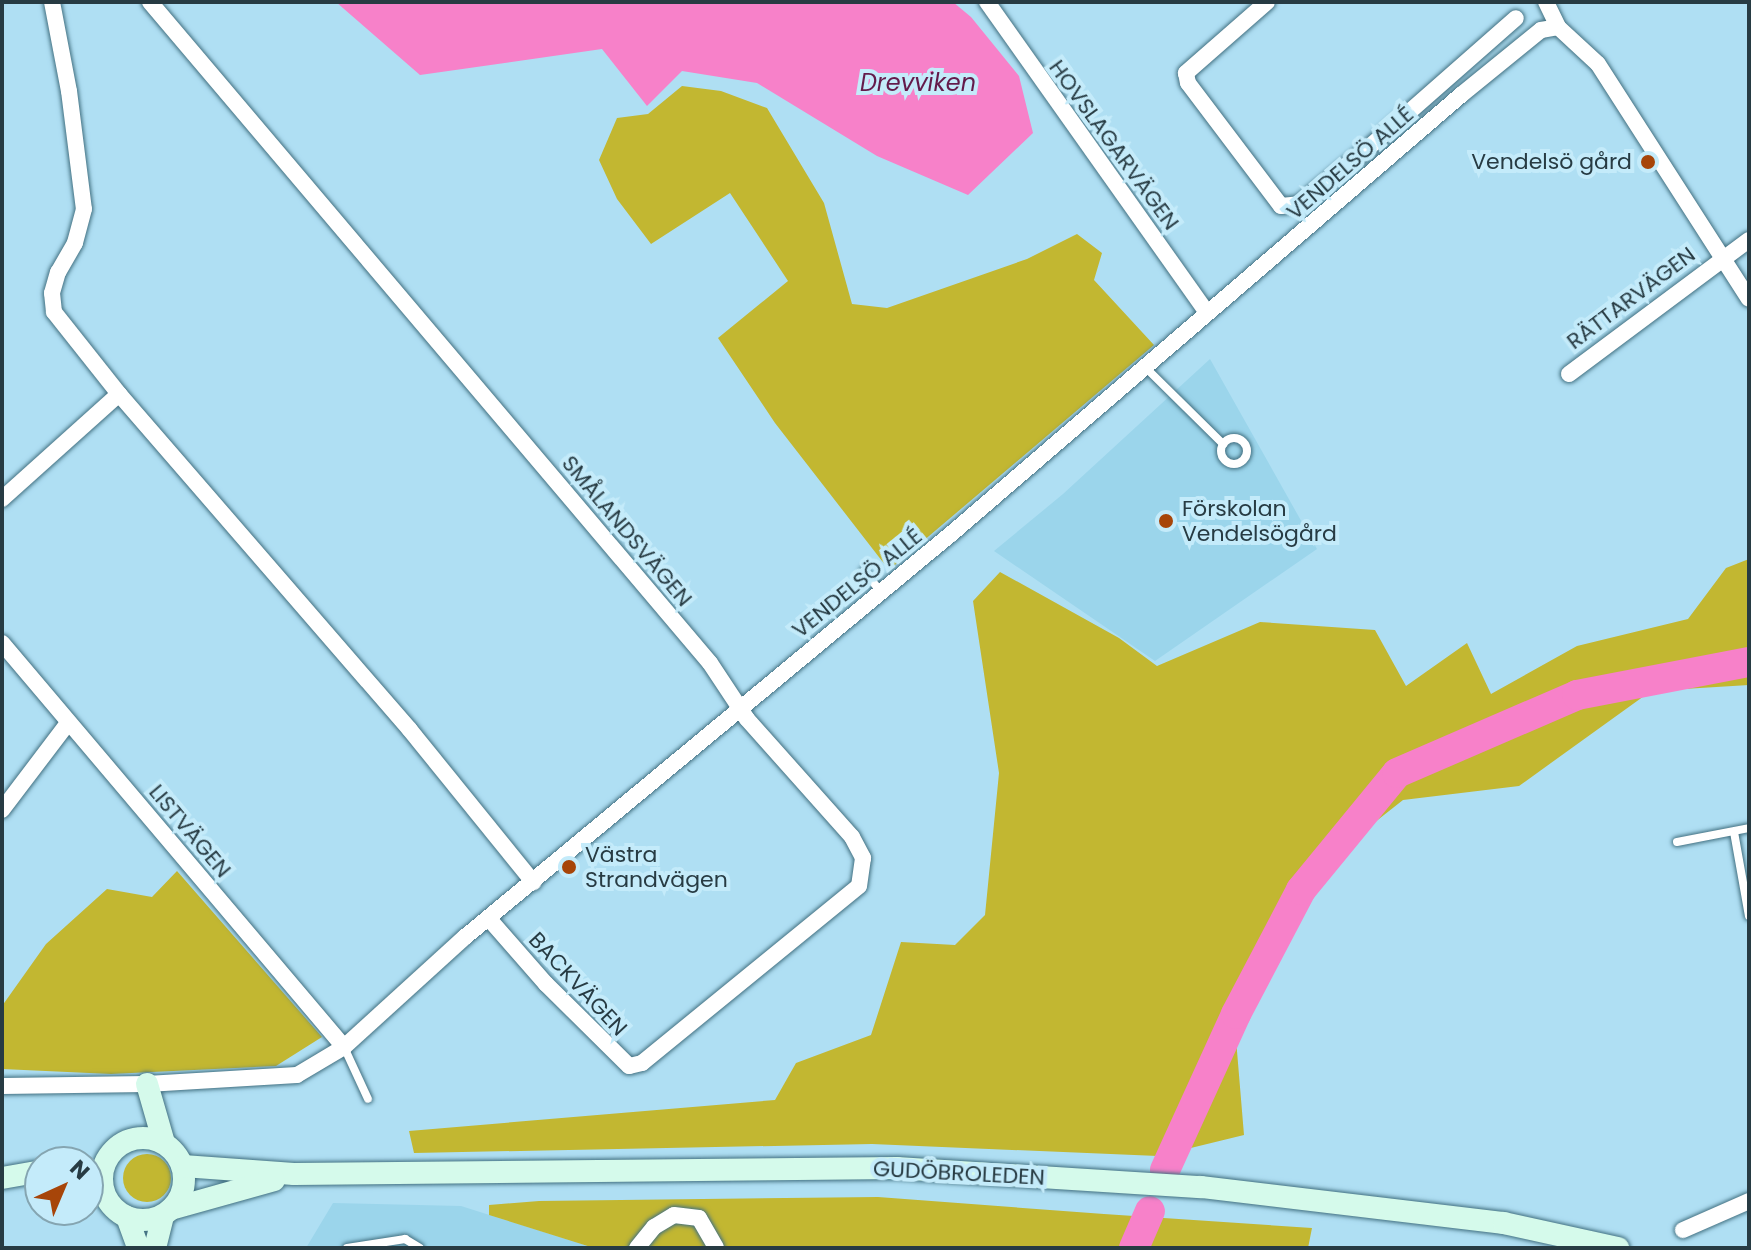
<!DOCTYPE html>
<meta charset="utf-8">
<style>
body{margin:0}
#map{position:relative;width:1751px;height:1250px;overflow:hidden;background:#afdff3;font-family:Poppins,sans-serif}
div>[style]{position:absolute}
.built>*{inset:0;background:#9bd5eb}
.green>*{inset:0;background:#c2b731}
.round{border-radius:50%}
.water>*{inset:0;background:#f781c9}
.river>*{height:30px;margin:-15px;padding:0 15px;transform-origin:15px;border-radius:15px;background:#f781c9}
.roads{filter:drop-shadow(0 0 2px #427081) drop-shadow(0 0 2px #427081)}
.service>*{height:8px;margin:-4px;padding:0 4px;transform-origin:4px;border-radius:4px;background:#fff}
.service>.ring{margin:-4px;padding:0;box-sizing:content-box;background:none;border:8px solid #fff;border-radius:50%}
.minor>*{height:16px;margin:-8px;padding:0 8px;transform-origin:8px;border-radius:8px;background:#fff}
.secondary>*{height:22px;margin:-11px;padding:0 11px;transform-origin:11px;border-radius:11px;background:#d5faeb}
.secondary>.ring{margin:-11px;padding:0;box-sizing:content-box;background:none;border:22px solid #d5faeb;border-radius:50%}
.dots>*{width:22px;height:22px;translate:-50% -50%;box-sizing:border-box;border:4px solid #c4ebfa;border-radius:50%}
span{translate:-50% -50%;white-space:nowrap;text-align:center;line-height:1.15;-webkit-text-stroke:8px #c4ebfa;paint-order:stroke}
.street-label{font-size:22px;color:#273b43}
.poi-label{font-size:22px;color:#273b43}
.right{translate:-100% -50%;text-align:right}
.left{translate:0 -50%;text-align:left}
.water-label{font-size:24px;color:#641b4b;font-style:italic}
.frame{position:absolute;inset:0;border:4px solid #273b43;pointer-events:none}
.north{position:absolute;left:24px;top:1146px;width:80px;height:80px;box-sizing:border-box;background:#c4ebfa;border:2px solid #85a5b1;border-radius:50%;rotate:44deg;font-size:22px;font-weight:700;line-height:32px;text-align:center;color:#273b43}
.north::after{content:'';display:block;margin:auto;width:28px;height:36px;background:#a74509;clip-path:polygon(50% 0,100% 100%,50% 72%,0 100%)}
</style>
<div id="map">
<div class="built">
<i style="clip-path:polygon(1210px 359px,1317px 549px,1155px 661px,994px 551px,1063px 494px)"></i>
<i style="clip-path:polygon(333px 1203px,461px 1206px,594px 1248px,306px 1248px)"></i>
</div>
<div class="green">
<i style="clip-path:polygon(682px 86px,721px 91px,767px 108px,824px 203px,852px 304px,887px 308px,1027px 259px,1077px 234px,1102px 253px,1094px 280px,1154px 345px,889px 570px,775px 423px,718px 338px,788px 281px,730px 193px,651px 244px,617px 199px,599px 160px,617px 118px,648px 114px)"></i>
<i style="clip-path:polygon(1749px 559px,1749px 685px,1651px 691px,1519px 786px,1403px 800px,1285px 893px,1236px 1039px,1244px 1135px,1158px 1156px,872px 1144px,414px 1153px,409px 1131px,775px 1100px,796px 1063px,871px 1035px,901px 942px,955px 945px,985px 915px,999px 773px,973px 601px,1000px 572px,1119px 638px,1157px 666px,1260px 622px,1375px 630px,1406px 686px,1467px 643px,1491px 694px,1577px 646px,1688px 619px,1726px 568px)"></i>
<i style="clip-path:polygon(177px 871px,322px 1037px,276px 1066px,111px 1074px,2px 1069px,2px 1006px,46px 944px,107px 889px,152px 897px)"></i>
<i class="round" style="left:123px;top:1154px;width:48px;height:48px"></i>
<i style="clip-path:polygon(878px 1197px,1104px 1214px,1312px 1228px,1308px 1248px,594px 1248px,489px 1215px,489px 1205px,539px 1201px)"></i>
</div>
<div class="water">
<i style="clip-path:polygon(336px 2px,953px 2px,971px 17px,1019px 76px,1033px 133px,968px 195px,877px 156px,757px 83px,682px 71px,647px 106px,602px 49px,420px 75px)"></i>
</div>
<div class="river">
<i style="left:1165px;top:1170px;width:171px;rotate:-65.5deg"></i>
<i style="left:1236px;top:1014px;width:140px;rotate:-62.3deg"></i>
<i style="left:1301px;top:890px;width:151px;rotate:-50.6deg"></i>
<i style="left:1397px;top:773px;width:196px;rotate:-23.4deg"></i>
<i style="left:1577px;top:695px;width:175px;rotate:-10.9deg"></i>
<i style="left:1134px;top:1248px;width:40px;rotate:-66.6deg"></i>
</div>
<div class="roads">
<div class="service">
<i style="left:1145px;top:367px;width:110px;rotate:44.6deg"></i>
<i class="ring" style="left:1221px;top:438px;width:18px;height:18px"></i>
<i style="left:864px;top:571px;width:27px;rotate:51deg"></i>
<i style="left:1734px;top:832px;width:85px;rotate:79.9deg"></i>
<i style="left:1677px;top:842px;width:73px;rotate:-11deg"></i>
<i style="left:344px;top:1047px;width:57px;rotate:65.2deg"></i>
<i style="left:347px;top:1248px;width:59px;rotate:-8.8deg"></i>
<i style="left:405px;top:1239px;width:17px;rotate:31deg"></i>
</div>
<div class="minor">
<i style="left:52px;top:2px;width:91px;rotate:79.2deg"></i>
<i style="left:69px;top:91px;width:119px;rotate:82.8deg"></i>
<i style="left:84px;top:209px;width:35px;rotate:105deg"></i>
<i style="left:75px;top:243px;width:34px;rotate:120deg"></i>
<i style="left:58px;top:272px;width:22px;rotate:106deg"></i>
<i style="left:52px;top:293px;width:19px;rotate:84deg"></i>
<i style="left:54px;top:312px;width:105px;rotate:51.6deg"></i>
<i style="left:119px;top:394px;width:444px;rotate:49.1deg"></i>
<i style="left:410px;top:730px;width:196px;rotate:51deg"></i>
<i style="left:150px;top:2px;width:866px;rotate:49.73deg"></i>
<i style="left:710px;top:663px;width:67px;rotate:56.5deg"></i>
<i style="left:747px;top:719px;width:158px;rotate:48.3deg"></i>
<i style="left:852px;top:837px;width:24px;rotate:62deg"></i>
<i style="left:863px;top:858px;width:28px;rotate:98deg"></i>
<i style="left:859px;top:886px;width:280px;rotate:140.8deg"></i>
<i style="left:642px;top:1063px;width:13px;rotate:167deg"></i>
<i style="left:629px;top:1066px;width:117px;rotate:-135.3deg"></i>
<i style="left:546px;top:984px;width:86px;rotate:-131.2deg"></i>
<i style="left:987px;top:2px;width:381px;rotate:54.7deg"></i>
<i style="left:1267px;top:2px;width:108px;rotate:138.8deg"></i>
<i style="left:1186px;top:73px;width:10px;rotate:79deg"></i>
<i style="left:1188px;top:83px;width:154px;rotate:52.9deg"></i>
<i style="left:1281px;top:206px;width:18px;rotate:-6deg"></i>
<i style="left:1299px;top:204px;width:87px;rotate:-39deg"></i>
<i style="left:1367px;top:149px;width:198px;rotate:-41.3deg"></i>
<i style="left:1546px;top:2px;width:28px;rotate:64deg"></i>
<i style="left:1558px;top:27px;width:54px;rotate:42.8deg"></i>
<i style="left:1598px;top:64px;width:279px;rotate:57.3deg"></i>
<i style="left:1569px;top:374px;width:224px;rotate:-36.7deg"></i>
<i style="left:2px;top:499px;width:157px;rotate:-41.9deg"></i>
<i style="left:2px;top:643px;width:529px;rotate:49.75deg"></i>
<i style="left:2px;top:810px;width:109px;rotate:-52.8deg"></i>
<i style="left:2px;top:1086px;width:145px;rotate:-0.8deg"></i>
<i style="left:147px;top:1084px;width:150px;rotate:-3.4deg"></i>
<i style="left:297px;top:1075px;width:55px;rotate:-30.8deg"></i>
<i style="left:344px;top:1047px;width:164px;rotate:-42.3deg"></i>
<i style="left:465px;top:937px;width:631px;rotate:-39.67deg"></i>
<i style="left:951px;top:534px;width:673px;rotate:-40.72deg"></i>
<i style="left:1461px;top:95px;width:103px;rotate:-39.1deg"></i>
<i style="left:1541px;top:30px;width:17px;rotate:-10deg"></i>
<i style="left:1683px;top:1230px;width:72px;rotate:-23.7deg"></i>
<i style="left:637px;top:1248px;width:27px;rotate:-51deg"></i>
<i style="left:654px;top:1227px;width:23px;rotate:-31deg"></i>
<i style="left:674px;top:1215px;width:25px;rotate:7deg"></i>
<i style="left:699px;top:1218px;width:34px;rotate:60deg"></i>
</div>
<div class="secondary">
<i style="left:147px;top:1084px;width:61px;rotate:73.9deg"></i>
<i class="ring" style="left:102px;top:1138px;width:60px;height:60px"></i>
<i style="left:183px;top:1166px;width:111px;rotate:4.1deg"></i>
<i style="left:294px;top:1174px;width:603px;rotate:-0.57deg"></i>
<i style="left:897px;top:1168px;width:305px;rotate:3.6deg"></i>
<i style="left:1201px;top:1187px;width:305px;rotate:6.8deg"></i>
<i style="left:1504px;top:1223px;width:117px;rotate:12.4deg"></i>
<i style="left:2px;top:1178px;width:39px;rotate:-10deg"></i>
<i style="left:171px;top:1209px;width:107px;rotate:-15.7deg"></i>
<i style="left:127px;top:1217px;width:33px;rotate:70deg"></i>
<i style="left:155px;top:1248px;width:33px;rotate:-76deg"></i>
</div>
</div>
<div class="dots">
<i style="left:1648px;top:162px;background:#a74509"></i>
<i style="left:1166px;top:521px;background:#a74509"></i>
<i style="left:569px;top:867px;background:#a74509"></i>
</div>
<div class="street-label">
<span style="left:1114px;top:145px;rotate:54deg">HOVSLAGARVÄGEN</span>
<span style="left:1350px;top:163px;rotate:-41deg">VENDELSÖ ALLÉ</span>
<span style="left:1631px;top:298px;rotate:-37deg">RÄTTARVÄGEN</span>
<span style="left:627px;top:531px;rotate:50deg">SMÅLANDSVÄGEN</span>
<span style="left:857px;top:583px;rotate:-39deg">VENDELSÖ ALLÉ</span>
<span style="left:190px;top:831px;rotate:50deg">LISTVÄGEN</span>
<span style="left:578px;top:984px;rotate:47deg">BACKVÄGEN</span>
<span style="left:959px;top:1173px;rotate:3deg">GUDÖBROLEDEN</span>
</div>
<div class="poi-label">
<span class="right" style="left:1632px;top:162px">Vendelsö gård</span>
<span class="left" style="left:1182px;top:521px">Förskolan<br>Vendelsögård</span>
<span class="left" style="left:585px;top:867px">Västra<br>Strandvägen</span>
</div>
<div class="water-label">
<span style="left:918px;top:83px">Drevviken</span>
</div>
<div class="frame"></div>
<div class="north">N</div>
</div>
